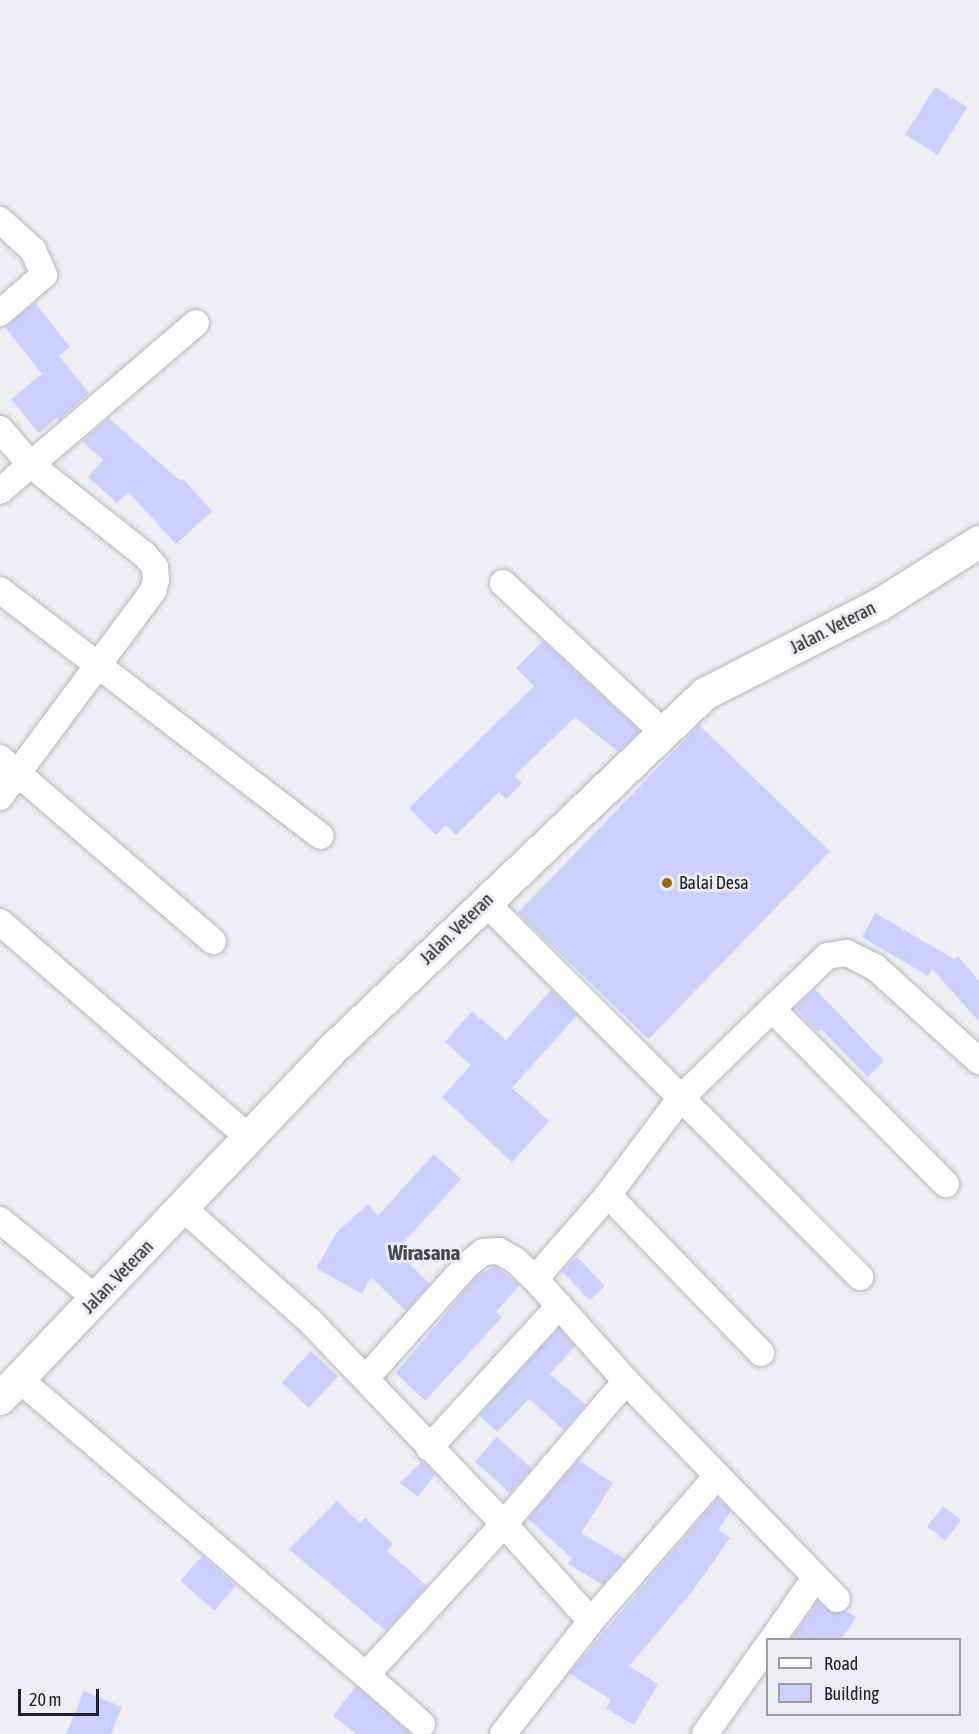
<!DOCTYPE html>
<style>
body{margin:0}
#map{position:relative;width:979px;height:1734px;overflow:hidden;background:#eceef4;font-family:"Asap Condensed",sans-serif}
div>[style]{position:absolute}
.building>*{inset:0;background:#cdd0fe;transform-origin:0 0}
.roads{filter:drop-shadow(0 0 2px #b5b7bc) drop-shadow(0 0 2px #b5b7bc)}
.minor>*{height:26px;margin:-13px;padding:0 13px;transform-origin:13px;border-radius:13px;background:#fff}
.tertiary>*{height:32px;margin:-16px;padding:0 16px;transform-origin:16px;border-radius:16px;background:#fff}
.dots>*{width:16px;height:16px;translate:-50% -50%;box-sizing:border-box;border:3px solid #eceef4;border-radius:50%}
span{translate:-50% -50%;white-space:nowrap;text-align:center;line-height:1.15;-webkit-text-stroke:6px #eceef4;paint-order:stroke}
.street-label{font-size:18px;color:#202123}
.poi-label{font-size:18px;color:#202123}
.left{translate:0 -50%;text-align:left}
.quarter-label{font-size:21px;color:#46484c;font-weight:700}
.legend{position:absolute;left:766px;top:1638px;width:195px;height:78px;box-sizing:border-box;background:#eceef4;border:2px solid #9a9ca0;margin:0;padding:8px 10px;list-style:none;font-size:18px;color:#202123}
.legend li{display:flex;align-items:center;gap:12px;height:30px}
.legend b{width:30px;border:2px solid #9a9ca0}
.scale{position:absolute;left:18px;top:1689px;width:81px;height:27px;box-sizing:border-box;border:3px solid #202123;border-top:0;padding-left:8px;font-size:18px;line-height:21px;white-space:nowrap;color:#202123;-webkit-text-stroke:4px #eceef4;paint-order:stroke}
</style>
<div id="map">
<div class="building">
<i style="left:935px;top:87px;width:38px;height:56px;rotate:32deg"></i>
<i style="clip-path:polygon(35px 303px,70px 347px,59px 356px,89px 393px,59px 420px,57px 418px,39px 433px,11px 399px,42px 374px,5px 327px)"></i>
<i style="clip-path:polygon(109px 418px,180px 481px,183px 479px,212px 511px,176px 544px,128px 492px,117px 503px,88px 477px,103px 460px,82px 441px)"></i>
<i style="clip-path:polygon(543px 641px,640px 731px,618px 752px,575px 717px,514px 776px,522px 783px,506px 799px,499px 792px,456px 835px,446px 825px,436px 835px,409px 808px,534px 686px,516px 668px)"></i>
<i style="left:699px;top:725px;width:182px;height:261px;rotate:44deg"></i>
<i style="clip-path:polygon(875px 913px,954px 959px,958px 956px,979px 981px,979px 1021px,932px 969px,928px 976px,862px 937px)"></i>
<i style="clip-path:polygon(815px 989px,884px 1061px,868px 1077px,821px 1029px,818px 1032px,795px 1008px)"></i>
<i style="clip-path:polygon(551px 990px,577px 1015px,512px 1088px,549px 1121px,512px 1162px,442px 1097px,471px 1065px,445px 1042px,472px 1011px,506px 1040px)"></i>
<i style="clip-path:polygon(434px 1154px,461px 1179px,396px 1251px,430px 1284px,406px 1311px,371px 1277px,362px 1294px,316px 1268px,337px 1232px,368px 1204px,378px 1216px)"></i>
<i style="left:577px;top:1257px;width:40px;height:21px;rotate:46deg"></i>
<i style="clip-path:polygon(495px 1266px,520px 1285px,496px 1312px,502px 1317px,425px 1401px,396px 1373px,476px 1277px)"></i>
<i style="clip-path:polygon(559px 1328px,575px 1346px,550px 1374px,586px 1405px,564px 1430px,529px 1399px,497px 1432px,479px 1415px)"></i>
<i style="left:311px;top:1351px;width:37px;height:43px;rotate:43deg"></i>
<i style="left:497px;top:1437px;width:47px;height:33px;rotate:42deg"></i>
<i style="clip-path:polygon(578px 1460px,613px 1483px,581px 1533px,625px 1559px,603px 1585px,568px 1564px,572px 1558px,528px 1519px)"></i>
<i style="clip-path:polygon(422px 1461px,435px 1474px,418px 1497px,400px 1483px)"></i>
<i style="clip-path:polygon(718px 1498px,731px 1511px,718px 1530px,730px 1538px,691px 1593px,629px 1666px,658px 1684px,634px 1725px,606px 1708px,611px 1700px,569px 1673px)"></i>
<i style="clip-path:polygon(337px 1501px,360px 1523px,365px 1518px,393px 1544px,387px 1551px,427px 1586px,386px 1631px,289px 1549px)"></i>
<i style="left:943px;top:1506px;width:23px;height:26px;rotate:38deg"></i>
<i style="left:202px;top:1556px;width:45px;height:33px;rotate:41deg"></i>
<i style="clip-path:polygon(818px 1601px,832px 1613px,846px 1611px,856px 1617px,841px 1640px,791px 1640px)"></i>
<i style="clip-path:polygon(356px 1686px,411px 1734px,357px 1734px,333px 1716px)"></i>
<i style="clip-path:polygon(84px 1691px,122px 1707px,111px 1734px,66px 1734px)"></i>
</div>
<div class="roads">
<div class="minor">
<i style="left:0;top:220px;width:45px;rotate:42.3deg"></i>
<i style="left:33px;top:250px;width:27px;rotate:66deg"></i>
<i style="left:44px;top:275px;width:58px;rotate:139.2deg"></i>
<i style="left:0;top:429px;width:48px;rotate:49.3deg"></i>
<i style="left:31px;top:465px;width:145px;rotate:38.3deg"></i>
<i style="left:145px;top:555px;width:16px;rotate:50deg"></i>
<i style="left:155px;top:567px;width:13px;rotate:86deg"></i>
<i style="left:156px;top:580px;width:11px;rotate:105deg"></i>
<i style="left:153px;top:591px;width:257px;rotate:126.6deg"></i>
<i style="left:0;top:491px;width:258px;rotate:-40.6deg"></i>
<i style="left:503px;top:583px;width:219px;rotate:43deg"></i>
<i style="left:0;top:590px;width:404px;rotate:37.5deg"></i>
<i style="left:0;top:758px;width:281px;rotate:40.7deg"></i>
<i style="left:484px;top:901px;width:532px;rotate:45deg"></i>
<i style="left:0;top:922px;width:330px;rotate:40.9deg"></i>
<i style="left:772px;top:1009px;width:76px;rotate:-43.9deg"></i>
<i style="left:827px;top:956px;width:20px;rotate:-9deg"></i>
<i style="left:847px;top:953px;width:31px;rotate:27deg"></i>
<i style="left:875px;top:967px;width:140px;rotate:42.1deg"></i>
<i style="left:608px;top:1195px;width:220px;rotate:45.9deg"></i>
<i style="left:183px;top:1208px;width:170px;rotate:41.7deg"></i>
<i style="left:310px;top:1321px;width:281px;rotate:46.3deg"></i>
<i style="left:504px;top:1524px;width:188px;rotate:-49.5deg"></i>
<i style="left:0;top:1220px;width:125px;rotate:39.2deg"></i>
<i style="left:366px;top:1378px;width:150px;rotate:-48.2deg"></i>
<i style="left:466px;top:1266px;width:22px;rotate:-39deg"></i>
<i style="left:483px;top:1252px;width:16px;rotate:-4deg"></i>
<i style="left:499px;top:1251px;width:20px;rotate:30deg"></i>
<i style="left:516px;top:1261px;width:26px;rotate:43deg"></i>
<i style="left:19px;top:1379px;width:456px;rotate:40.5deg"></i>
<i style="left:429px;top:1448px;width:193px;rotate:-47.5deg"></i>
<i style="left:837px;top:1599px;width:303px;rotate:-134.1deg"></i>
<i style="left:626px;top:1381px;width:137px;rotate:-131.7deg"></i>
<i style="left:535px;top:1279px;width:111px;rotate:-49deg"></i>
<i style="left:608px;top:1195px;width:120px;rotate:-53.1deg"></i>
<i style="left:680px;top:1099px;width:129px;rotate:-44.4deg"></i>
<i style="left:772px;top:1009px;width:247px;rotate:45.2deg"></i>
<i style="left:772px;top:1640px;width:75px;rotate:-55.3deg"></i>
<i style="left:422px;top:1724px;width:74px;rotate:-138.8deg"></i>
<i style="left:366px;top:1675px;width:205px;rotate:-47.6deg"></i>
<i style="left:504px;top:1524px;width:130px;rotate:48.1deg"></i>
<i style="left:503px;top:1734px;width:143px;rotate:-52.1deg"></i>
<i style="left:591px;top:1621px;width:192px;rotate:-49deg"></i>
<i style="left:705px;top:1734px;width:109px;rotate:-54.7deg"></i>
</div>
<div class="tertiary">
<i style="left:0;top:1399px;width:477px;rotate:-46.4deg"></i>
<i style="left:329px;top:1053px;width:520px;rotate:-43.68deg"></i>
<i style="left:705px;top:694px;width:198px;rotate:-27.1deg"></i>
<i style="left:881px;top:604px;width:116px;rotate:-32.3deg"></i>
</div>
</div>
<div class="dots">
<i style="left:667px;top:883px;background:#916a11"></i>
</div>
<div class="street-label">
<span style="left:833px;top:628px;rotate:-27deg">Jalan. Veteran</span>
<span style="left:457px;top:929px;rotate:-44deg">Jalan. Veteran</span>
<span style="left:118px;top:1277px;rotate:-46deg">Jalan. Veteran</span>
</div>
<div class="poi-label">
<span class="left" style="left:679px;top:883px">Balai Desa</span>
</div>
<div class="quarter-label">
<span style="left:424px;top:1252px">Wirasana</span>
</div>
<ul class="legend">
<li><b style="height:8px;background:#fff"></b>Road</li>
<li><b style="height:16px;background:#cdd0fe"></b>Building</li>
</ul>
<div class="scale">20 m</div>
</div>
